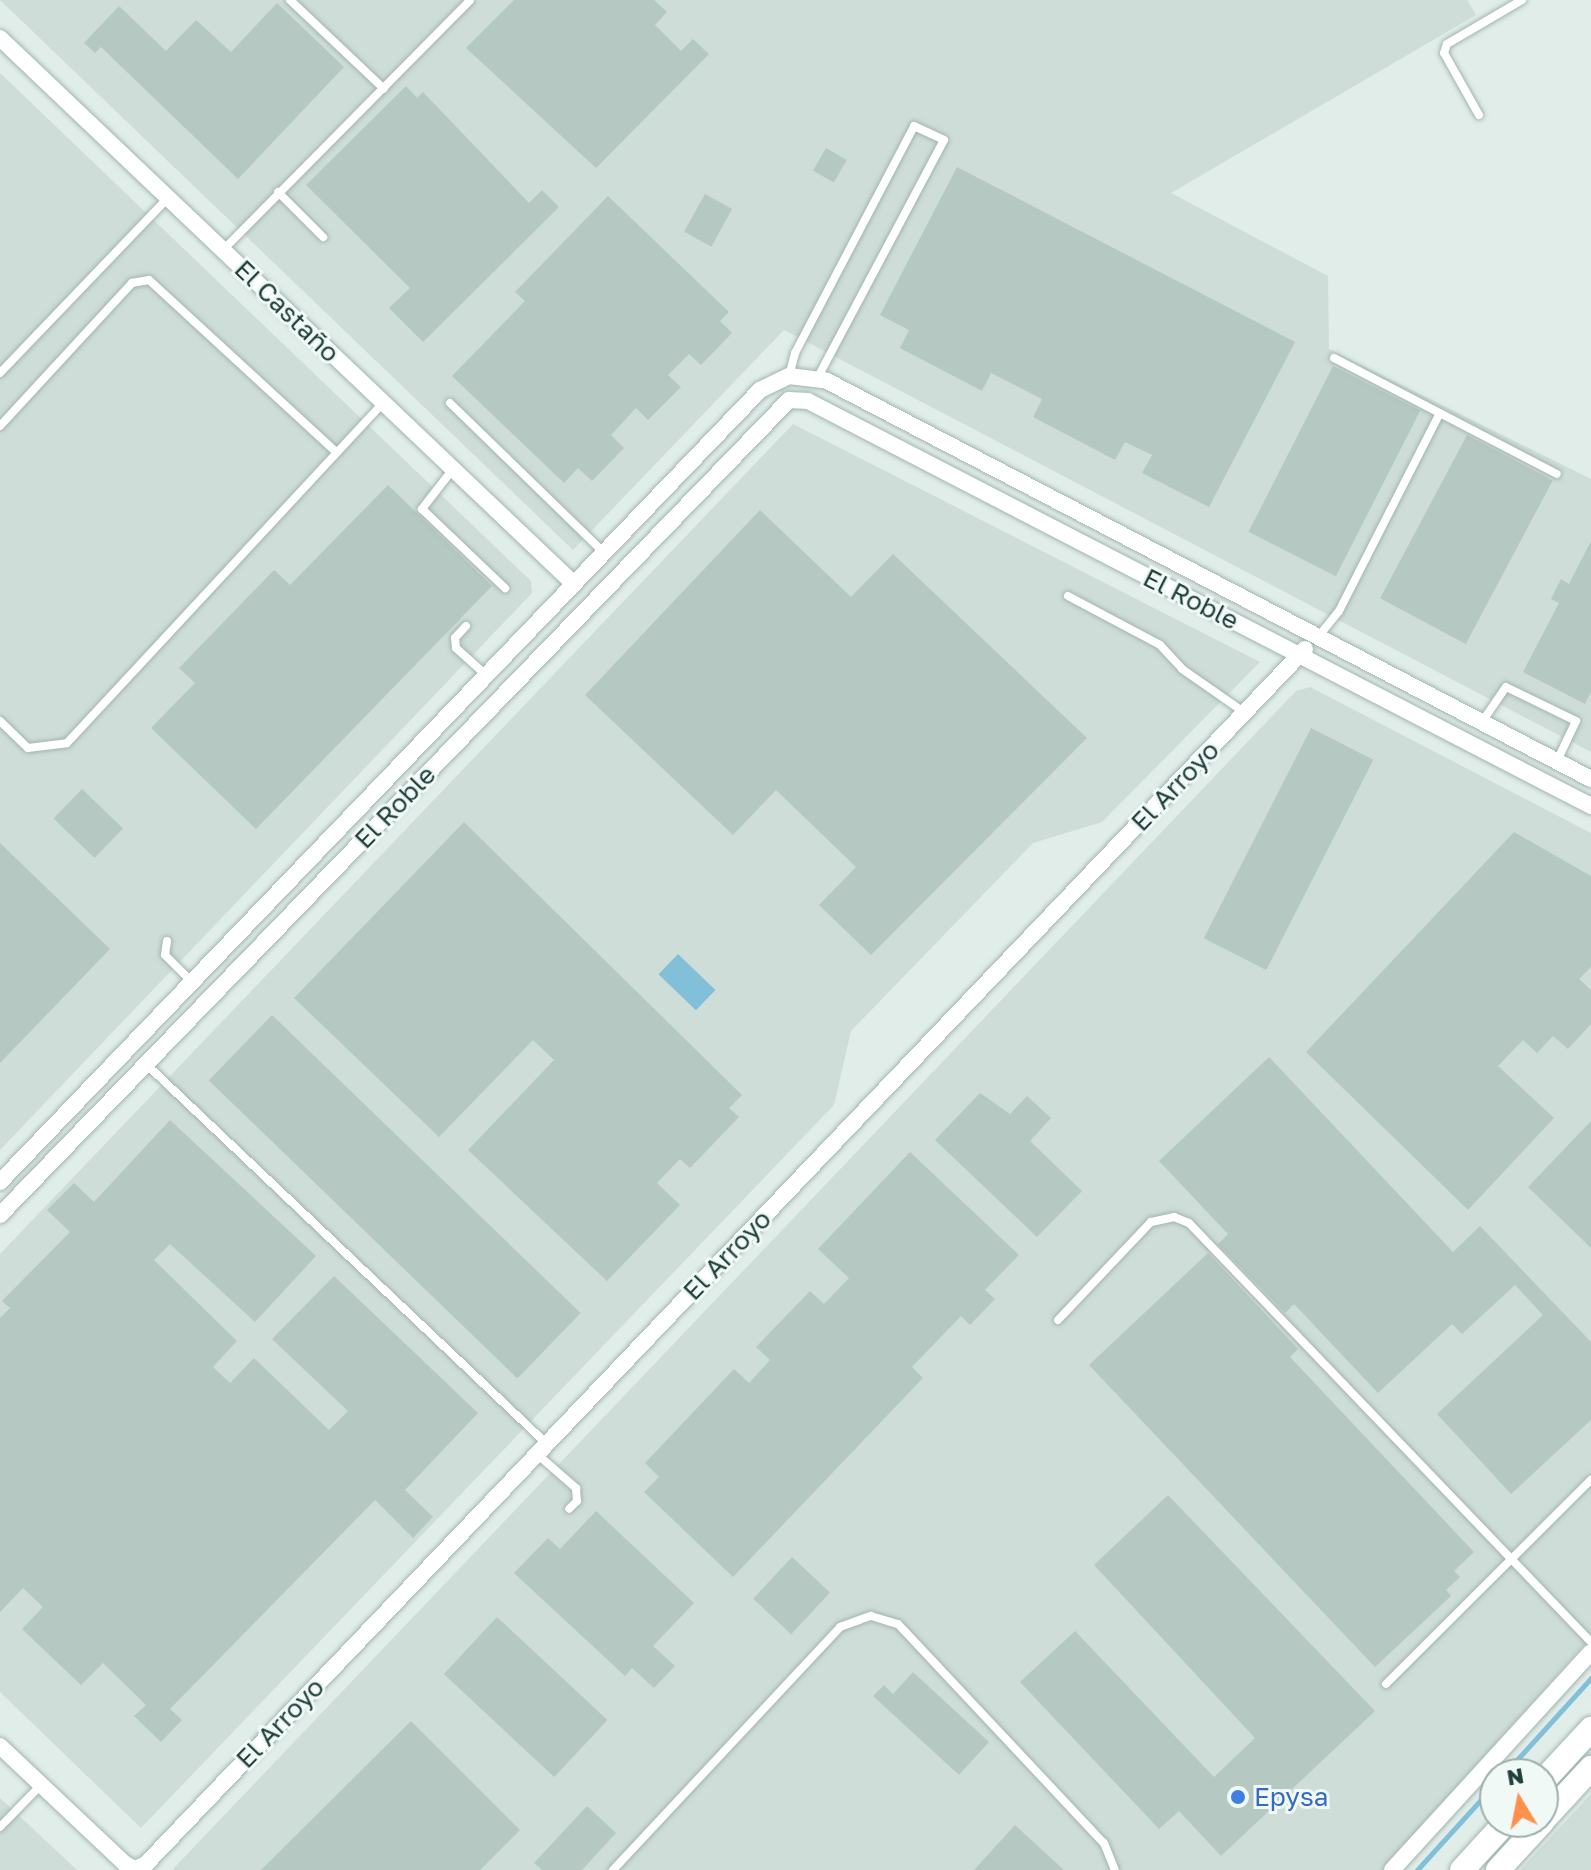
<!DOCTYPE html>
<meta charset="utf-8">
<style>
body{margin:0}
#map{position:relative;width:1591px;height:1870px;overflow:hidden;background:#e0ede9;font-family:"Golos Text",sans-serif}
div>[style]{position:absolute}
.built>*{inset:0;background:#ceddd8}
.water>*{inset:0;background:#82bfd8;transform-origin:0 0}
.stream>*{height:5px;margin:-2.5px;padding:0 2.5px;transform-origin:2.5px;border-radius:2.5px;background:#82bfd8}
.building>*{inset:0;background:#b5c8c2;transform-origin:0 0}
.roads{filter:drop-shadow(0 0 2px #a2b5b1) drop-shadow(0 0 2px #a2b5b1)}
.service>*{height:8px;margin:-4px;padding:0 4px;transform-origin:4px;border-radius:4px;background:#fff}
.minor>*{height:16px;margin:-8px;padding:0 8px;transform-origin:8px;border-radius:8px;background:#fff}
.secondary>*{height:24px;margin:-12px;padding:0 12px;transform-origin:12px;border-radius:12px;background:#fff}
.dots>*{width:22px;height:22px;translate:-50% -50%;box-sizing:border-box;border:4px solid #f1f9f6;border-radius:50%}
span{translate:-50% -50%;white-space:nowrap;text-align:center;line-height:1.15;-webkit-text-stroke:6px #f1f9f6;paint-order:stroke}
.street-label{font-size:26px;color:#1f3f3b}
.shop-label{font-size:26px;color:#366cbe}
.left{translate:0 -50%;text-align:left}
.north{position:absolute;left:1479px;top:1758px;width:80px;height:80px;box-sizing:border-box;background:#f1f9f6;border:2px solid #9dafab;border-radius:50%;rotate:350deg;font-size:22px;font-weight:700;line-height:32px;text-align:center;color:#1f3f3b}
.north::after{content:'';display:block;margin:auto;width:28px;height:36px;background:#ff914c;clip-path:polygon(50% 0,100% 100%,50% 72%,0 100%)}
</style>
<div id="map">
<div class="built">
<i style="clip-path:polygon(0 0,1467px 0,1476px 15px,1171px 193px,1328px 276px,1329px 349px,1591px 479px,1591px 752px,784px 330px,573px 550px)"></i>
<i style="clip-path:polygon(0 73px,531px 581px,532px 593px,0 1150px)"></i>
<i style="clip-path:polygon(793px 424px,1260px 662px,1102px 822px,1033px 843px,851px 1031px,834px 1105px,141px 1828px,0 1692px,0 1254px)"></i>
<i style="clip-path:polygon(1310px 687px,1591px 833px,1591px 1637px,1383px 1870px,172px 1870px,1296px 691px)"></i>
<i style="clip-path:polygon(1591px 1794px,1591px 1870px,1520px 1870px)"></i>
<i style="clip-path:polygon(0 1798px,77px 1870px,0 1870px)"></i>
</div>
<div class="water">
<i style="left:678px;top:954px;width:52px;height:28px;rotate:44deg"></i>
</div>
<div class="stream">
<i style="left:1504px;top:1774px;width:130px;rotate:-47.8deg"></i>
<i style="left:1417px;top:1870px;width:116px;rotate:-47.8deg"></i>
</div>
<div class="building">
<i style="clip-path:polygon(514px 0,654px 0,667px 12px,655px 25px,681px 51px,693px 39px,709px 54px,596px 168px,466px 48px)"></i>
<i style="clip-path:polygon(277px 3px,344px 67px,238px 179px,101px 47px,95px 53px,84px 43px,119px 6px,166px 51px,196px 20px,231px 52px)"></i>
<i style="clip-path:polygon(406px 86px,417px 98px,423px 92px,529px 203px,542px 190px,559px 207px,423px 342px,389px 308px,410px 288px,306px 185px)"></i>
<i style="left:826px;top:148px;width:24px;height:26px;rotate:30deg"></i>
<i style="clip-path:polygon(957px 167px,1295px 342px,1209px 507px,1142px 473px,1152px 455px,1125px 442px,1115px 460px,1033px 417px,1042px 399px,991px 373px,982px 391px,900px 348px,909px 330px,880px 315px)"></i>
<i style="left:705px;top:194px;width:31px;height:43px;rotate:29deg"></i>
<i style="clip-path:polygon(608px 196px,729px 312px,720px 321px,732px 333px,701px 365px,689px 354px,668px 375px,681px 387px,648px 420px,636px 408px,611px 435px,624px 448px,592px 481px,578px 468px,564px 483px,452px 376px,525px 301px,515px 292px)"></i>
<i style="left:1333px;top:366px;width:98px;height:186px;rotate:27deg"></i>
<i style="left:1467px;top:435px;width:97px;height:185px;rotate:28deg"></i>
<i style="clip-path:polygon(388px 485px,492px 586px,256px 829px,151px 728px,195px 683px,179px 668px,274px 570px,290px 585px)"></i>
<i style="clip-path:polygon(760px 510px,851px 597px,893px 554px,1087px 738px,871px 955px,819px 905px,856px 867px,776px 790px,733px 835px,585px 695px)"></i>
<i style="clip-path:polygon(1591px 541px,1591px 692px,1585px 704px,1523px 672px,1559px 603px,1551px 599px,1561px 579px,1569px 584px)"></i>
<i style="left:1311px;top:728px;width:70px;height:236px;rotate:27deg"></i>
<i style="left:82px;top:789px;width:57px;height:41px;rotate:44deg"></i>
<i style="clip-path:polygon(464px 822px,742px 1095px,729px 1108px,739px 1117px,690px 1168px,680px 1159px,657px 1183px,680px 1205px,607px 1281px,468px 1150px,554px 1060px,533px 1040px,439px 1137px,294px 998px)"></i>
<i style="clip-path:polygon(1514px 832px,1591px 876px,1591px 967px,1579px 979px,1591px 990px,1591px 1024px,1568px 1049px,1553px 1036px,1537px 1053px,1523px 1040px,1498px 1066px,1554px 1118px,1468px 1210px,1306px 1052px)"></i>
<i style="clip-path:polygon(0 843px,110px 949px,0 1063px)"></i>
<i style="left:272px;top:1015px;width:429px;height:91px;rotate:44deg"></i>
<i style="clip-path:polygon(1269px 1057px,1453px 1252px,1480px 1226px,1591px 1342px,1591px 1420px,1511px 1494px,1437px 1414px,1543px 1315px,1515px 1285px,1462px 1334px,1452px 1324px,1378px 1393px,1294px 1304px,1285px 1313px,1218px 1244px,1228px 1234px,1159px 1161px)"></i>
<i style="clip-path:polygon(980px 1093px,1010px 1114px,1027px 1096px,1051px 1118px,1030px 1141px,1082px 1191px,1037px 1237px,935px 1140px)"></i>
<i style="clip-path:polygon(170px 1120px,316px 1256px,255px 1322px,170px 1244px,154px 1260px,237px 1341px,213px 1367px,230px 1383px,254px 1358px,329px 1430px,348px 1411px,272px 1339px,334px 1276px,478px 1413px,405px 1490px,433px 1517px,413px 1538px,375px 1500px,170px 1709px,182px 1720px,161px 1742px,134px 1716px,146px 1705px,103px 1663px,81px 1685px,22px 1629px,43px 1607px,23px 1588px,0 1612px,0 1318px,10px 1308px,2px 1301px,70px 1232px,47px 1210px,74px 1183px,94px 1202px)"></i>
<i style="clip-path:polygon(1591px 1121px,1591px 1248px,1528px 1187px)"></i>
<i style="clip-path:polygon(910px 1152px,1019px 1255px,985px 1290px,995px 1299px,970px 1325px,961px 1316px,912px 1367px,923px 1378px,733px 1577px,644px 1492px,659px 1477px,645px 1463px,734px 1369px,749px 1383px,770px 1360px,756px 1347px,810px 1291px,824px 1304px,849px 1278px,818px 1249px)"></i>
<i style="clip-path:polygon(1208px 1253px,1298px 1349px,1290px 1357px,1474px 1552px,1454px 1571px,1460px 1577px,1446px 1590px,1451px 1596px,1375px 1667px,1089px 1365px)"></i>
<i style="clip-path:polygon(1168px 1495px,1375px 1711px,1221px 1856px,1179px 1811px,1159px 1829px,1020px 1682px,1075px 1631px,1214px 1777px,1255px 1738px,1094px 1565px)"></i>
<i style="clip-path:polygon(596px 1511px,694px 1603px,653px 1646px,675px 1666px,654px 1688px,632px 1668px,625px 1676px,514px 1573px,548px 1538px,560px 1549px)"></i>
<i style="left:792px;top:1557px;width:52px;height:57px;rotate:43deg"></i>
<i style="left:497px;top:1617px;width:151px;height:78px;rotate:43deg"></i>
<i style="clip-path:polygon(913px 1672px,989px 1742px,959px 1775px,873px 1696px,884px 1685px,893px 1694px)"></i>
<i style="clip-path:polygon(411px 1721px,520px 1830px,480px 1870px,261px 1870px)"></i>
<i style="clip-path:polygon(587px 1806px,616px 1833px,582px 1870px,542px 1870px,534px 1863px)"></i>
<i style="clip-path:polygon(1015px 1825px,1064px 1870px,974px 1870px)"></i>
</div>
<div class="roads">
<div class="service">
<i style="left:290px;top:0;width:129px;rotate:43.4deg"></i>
<i style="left:1479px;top:115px;width:71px;rotate:-119.4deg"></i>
<i style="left:1444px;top:53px;width:9px;rotate:-72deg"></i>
<i style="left:1447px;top:44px;width:87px;rotate:-30.4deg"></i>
<i style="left:278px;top:192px;width:64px;rotate:45deg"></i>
<i style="left:223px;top:250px;width:351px;rotate:-45.3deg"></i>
<i style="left:1334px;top:358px;width:251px;rotate:27.5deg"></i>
<i style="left:0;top:373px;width:243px;rotate:-46.2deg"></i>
<i style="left:789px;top:376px;width:24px;rotate:-75deg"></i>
<i style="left:795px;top:353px;width:256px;rotate:-62.3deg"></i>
<i style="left:914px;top:126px;width:33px;rotate:25deg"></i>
<i style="left:944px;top:140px;width:268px;rotate:118deg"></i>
<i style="left:450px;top:403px;width:214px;rotate:44.2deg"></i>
<i style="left:0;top:426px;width:195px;rotate:-47.3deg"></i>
<i style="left:132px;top:283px;width:17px;rotate:-10deg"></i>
<i style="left:149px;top:280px;width:255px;rotate:42.6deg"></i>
<i style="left:453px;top:469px;width:51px;rotate:127.8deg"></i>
<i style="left:422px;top:509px;width:115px;rotate:43.6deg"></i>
<i style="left:1068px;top:596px;width:104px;rotate:28deg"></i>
<i style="left:1160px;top:645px;width:33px;rotate:47deg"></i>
<i style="left:1182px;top:669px;width:77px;rotate:34.9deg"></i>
<i style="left:466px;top:626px;width:16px;rotate:133deg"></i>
<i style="left:455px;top:638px;width:10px;rotate:84deg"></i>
<i style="left:456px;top:648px;width:40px;rotate:42deg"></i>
<i style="left:1318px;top:637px;width:33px;rotate:-51deg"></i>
<i style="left:1339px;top:611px;width:222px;rotate:-63deg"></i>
<i style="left:0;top:721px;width:39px;rotate:44deg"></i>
<i style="left:28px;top:748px;width:39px;rotate:-7deg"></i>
<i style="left:67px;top:743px;width:464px;rotate:-47.1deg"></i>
<i style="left:1482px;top:722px;width:42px;rotate:-55.6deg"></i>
<i style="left:1506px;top:687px;width:78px;rotate:25.9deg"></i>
<i style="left:1576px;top:721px;width:44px;rotate:115.4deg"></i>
<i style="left:167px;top:941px;width:14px;rotate:98deg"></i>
<i style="left:165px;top:955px;width:40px;rotate:45deg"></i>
<i style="left:146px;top:1064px;width:552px;rotate:43.46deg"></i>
<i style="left:1058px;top:1320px;width:135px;rotate:-46.5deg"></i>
<i style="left:1151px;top:1222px;width:24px;rotate:-12deg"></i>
<i style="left:1174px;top:1217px;width:16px;rotate:22deg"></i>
<i style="left:1189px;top:1223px;width:581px;rotate:46.19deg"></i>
<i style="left:537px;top:1454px;width:52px;rotate:41.1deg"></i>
<i style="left:576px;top:1488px;width:13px;rotate:86deg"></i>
<i style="left:577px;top:1501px;width:11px;rotate:135deg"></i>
<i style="left:1386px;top:1684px;width:289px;rotate:-44.9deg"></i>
<i style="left:0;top:1827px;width:59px;rotate:-45.7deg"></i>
<i style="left:613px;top:1870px;width:333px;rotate:-46.9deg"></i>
<i style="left:840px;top:1627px;width:33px;rotate:-20deg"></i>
<i style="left:871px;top:1616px;width:28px;rotate:17deg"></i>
<i style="left:898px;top:1624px;width:301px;rotate:46.8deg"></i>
<i style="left:1104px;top:1843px;width:29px;rotate:68deg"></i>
</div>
<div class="minor">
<i style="left:0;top:38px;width:792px;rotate:43.57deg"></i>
<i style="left:0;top:1182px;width:1098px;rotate:-46.18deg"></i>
<i style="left:760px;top:390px;width:32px;rotate:-26deg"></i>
<i style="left:789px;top:376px;width:38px;rotate:7deg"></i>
<i style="left:827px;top:381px;width:861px;rotate:27.52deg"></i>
<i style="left:0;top:1215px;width:1134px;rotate:-45.93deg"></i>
<i style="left:789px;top:400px;width:19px;rotate:3deg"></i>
<i style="left:808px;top:401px;width:882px;rotate:27.35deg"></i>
<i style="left:0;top:1746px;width:172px;rotate:43.3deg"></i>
<i style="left:125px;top:1864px;width:11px;rotate:27deg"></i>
<i style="left:135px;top:1869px;width:12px;rotate:-24deg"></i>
<i style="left:146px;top:1864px;width:1679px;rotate:-46.35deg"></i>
<i style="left:1392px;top:1870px;width:295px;rotate:-47.6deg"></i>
</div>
<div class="secondary">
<i style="left:1543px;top:1781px;width:71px;rotate:-47.3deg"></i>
<i style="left:1543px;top:1820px;width:71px;rotate:-47.3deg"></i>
<i style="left:1462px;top:1870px;width:65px;rotate:-47.5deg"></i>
<i style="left:1498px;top:1870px;width:65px;rotate:-47.5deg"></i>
</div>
</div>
<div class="dots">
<i style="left:1238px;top:1797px;background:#3f7fe0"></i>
</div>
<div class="street-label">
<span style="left:287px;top:311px;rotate:44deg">El Castaño</span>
<span style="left:1191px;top:599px;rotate:27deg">El Roble</span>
<span style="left:1175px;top:786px;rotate:-46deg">El Arroyo</span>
<span style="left:395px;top:807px;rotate:-46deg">El Roble</span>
<span style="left:727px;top:1255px;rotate:-46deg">El Arroyo</span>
<span style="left:280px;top:1723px;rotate:-46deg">El Arroyo</span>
</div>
<div class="shop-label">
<span class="left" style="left:1254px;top:1797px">Epysa</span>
</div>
<div class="north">N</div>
</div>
